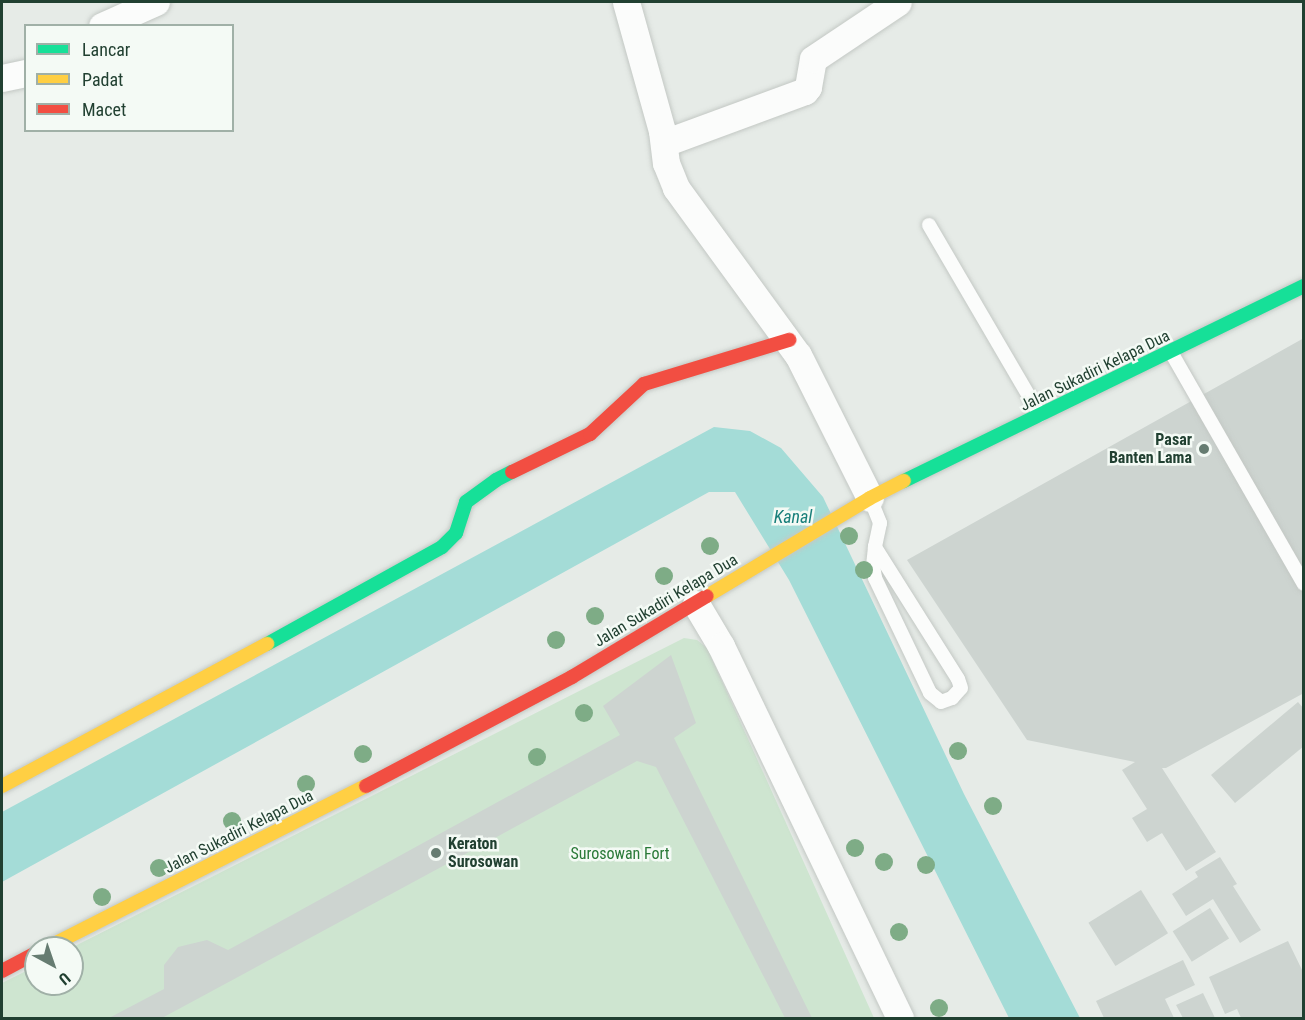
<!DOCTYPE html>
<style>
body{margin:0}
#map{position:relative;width:1305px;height:1020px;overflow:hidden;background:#e6ebe7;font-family:"Roboto Condensed",sans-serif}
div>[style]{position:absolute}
.green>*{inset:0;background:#cee5d0}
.water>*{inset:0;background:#a4dcd7}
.building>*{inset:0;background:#cdd4d0;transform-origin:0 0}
.roads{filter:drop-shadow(0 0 2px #c3c8c4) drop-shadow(0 0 2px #c3c8c4)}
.lane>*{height:14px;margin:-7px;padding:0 7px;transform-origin:7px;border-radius:7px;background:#fbfcfb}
.street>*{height:27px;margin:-13.5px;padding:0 13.5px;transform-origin:13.5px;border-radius:13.5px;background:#fbfcfb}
.fast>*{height:14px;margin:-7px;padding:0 7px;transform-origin:7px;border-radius:7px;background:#16e098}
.slow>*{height:14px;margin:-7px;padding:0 7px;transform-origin:7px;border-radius:7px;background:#ffcf43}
.jam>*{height:14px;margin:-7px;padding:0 7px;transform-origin:7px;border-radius:7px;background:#f24e42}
.trees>*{width:18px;height:18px;margin:-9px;border-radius:50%;background:#7eac86}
.dots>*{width:16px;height:16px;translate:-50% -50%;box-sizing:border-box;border:3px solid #f4faf5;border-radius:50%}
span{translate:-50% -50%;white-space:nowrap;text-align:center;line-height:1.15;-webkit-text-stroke:5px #f4faf5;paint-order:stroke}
.street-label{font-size:16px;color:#214031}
.poi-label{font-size:16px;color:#214031;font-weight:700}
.right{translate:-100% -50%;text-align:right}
.left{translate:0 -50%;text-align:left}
.park-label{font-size:16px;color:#297937}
.water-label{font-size:18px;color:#187f7a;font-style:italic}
.frame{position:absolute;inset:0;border:3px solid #214031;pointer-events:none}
.legend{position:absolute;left:24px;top:24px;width:210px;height:108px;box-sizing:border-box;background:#f4faf5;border:2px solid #a0b0a7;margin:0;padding:8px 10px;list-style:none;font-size:18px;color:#214031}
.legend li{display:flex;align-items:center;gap:12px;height:30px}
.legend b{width:30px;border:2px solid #a0b0a7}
.north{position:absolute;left:24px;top:936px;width:60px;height:60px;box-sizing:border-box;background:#f4faf5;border:2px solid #a0b0a7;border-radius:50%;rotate:140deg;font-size:16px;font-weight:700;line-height:24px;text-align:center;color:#214031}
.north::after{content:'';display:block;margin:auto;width:21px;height:27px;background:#667c71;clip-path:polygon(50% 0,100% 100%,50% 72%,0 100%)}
</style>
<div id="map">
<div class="green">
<i style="clip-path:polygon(684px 638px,697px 640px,707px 648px,874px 1018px,2px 1018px,2px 983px,36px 966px,36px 984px,72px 984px,71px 948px)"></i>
</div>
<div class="water">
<i style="clip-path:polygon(714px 427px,750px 431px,781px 448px,823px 497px,964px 794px,1080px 1018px,1009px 1018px,789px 580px,735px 492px,709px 492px,2px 882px,2px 812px)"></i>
</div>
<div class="building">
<i style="clip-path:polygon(1304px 338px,1304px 693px,1166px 768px,1162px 768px,1216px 852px,1186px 871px,1162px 833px,1147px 842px,1132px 818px,1147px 809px,1122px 770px,1135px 762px,1027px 740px,907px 560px)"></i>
<i style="clip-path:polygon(671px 655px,696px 723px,674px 738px,812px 1018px,785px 1018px,656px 767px,637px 761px,162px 1018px,109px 1018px,164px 989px,164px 965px,178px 947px,207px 940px,228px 950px,620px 735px,603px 706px)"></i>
<i style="clip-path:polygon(1298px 702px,1304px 709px,1304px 746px,1235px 803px,1211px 775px)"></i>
<i style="clip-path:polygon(1220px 857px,1237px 884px,1233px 886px,1261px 930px,1240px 943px,1213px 899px,1186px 916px,1172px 894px,1198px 877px,1195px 872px)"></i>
<i style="left:1141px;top:890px;width:51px;height:62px;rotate:58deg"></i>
<i style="left:1210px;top:908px;width:36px;height:44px;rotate:58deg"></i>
<i style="clip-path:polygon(1288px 941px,1304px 974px,1304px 1018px,1241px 1018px,1237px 1009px,1225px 1014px,1209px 977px)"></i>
<i style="clip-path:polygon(1183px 960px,1195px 985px,1165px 999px,1174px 1018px,1104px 1018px,1096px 1001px)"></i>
<i style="clip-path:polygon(1203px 993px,1215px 1018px,1183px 1018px,1176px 1005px)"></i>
</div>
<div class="roads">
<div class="lane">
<i style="left:929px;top:225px;width:220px;rotate:59.7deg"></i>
<i style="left:1171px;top:352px;width:267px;rotate:60.2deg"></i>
<i style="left:870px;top:498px;width:27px;rotate:68deg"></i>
<i style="left:880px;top:523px;width:25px;rotate:102deg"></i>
<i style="left:875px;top:547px;width:18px;rotate:96deg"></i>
<i style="left:873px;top:565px;width:13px;rotate:81deg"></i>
<i style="left:875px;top:578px;width:127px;rotate:64.4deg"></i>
<i style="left:930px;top:693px;width:14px;rotate:39deg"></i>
<i style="left:941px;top:702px;width:12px;rotate:-20deg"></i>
<i style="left:952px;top:698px;width:13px;rotate:-48deg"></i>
<i style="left:961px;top:688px;width:9px;rotate:-108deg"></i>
<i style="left:958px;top:679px;width:156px;rotate:-122.2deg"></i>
</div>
<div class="street">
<i style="left:626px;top:2px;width:134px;rotate:74.4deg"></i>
<i style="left:662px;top:131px;width:32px;rotate:83deg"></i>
<i style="left:666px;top:163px;width:27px;rotate:68deg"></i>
<i style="left:676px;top:188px;width:207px;rotate:53.9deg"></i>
<i style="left:798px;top:355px;width:160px;rotate:63.3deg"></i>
<i style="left:102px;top:26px;width:59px;rotate:-24deg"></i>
<i style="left:2px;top:78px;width:25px;rotate:-12deg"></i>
<i style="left:664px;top:143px;width:150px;rotate:-20.2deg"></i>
<i style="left:805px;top:91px;width:5px;rotate:-53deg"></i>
<i style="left:808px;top:87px;width:28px;rotate:-80deg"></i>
<i style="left:813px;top:59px;width:102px;rotate:-33.8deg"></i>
<i style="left:696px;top:604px;width:49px;rotate:59.2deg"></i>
<i style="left:721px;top:646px;width:413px;rotate:64.3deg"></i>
</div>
<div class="fast">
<i style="left:904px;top:481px;width:445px;rotate:-26deg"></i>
<i style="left:267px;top:644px;width:200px;rotate:-29deg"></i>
<i style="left:442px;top:547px;width:20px;rotate:-45deg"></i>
<i style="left:456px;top:533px;width:33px;rotate:-72deg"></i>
<i style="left:466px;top:502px;width:37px;rotate:-36deg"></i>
<i style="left:496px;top:480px;width:18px;rotate:-27deg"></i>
</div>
<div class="slow">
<i style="left:707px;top:596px;width:190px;rotate:-31deg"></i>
<i style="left:870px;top:498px;width:38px;rotate:-27deg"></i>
<i style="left:2px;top:786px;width:301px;rotate:-28.2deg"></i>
<i style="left:46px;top:948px;width:359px;rotate:-26.9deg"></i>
</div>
<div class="jam">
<i style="left:512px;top:472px;width:87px;rotate:-26deg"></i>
<i style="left:590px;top:434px;width:74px;rotate:-42.8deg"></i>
<i style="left:644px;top:384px;width:152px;rotate:-16.9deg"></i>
<i style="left:366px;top:786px;width:233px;rotate:-27.9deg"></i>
<i style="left:572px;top:677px;width:157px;rotate:-31deg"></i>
<i style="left:2px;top:971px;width:38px;rotate:-28deg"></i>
</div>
</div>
<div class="trees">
<i style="left:849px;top:536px"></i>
<i style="left:710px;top:546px"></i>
<i style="left:864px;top:570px"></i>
<i style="left:664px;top:576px"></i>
<i style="left:595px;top:616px"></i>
<i style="left:556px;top:640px"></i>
<i style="left:584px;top:713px"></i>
<i style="left:958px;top:751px"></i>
<i style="left:363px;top:754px"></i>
<i style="left:537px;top:757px"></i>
<i style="left:306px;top:784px"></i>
<i style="left:993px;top:806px"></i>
<i style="left:232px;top:821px"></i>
<i style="left:855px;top:848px"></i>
<i style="left:884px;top:862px"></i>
<i style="left:926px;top:865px"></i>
<i style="left:159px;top:868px"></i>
<i style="left:102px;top:897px"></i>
<i style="left:899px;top:932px"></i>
<i style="left:939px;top:1008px"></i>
</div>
<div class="dots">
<i style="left:1204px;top:449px;background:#667c71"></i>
<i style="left:436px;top:853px;background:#667c71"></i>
</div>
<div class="street-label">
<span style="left:1095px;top:371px;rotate:-26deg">Jalan Sukadiri Kelapa Dua</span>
<span style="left:666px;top:601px;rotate:-31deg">Jalan Sukadiri Kelapa Dua</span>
<span style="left:239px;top:832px;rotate:-27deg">Jalan Sukadiri Kelapa Dua</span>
</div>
<div class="poi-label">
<span class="right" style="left:1192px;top:449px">Pasar<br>Banten Lama</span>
<span class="left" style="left:448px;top:853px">Keraton<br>Surosowan</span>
</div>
<div class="park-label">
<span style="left:620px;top:854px">Surosowan Fort</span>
</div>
<div class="water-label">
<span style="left:793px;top:517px">Kanal</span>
</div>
<div class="frame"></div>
<ul class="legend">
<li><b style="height:8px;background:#16e098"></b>Lancar</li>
<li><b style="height:8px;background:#ffcf43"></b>Padat</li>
<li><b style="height:8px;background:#f24e42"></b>Macet</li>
</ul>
<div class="north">U</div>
</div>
